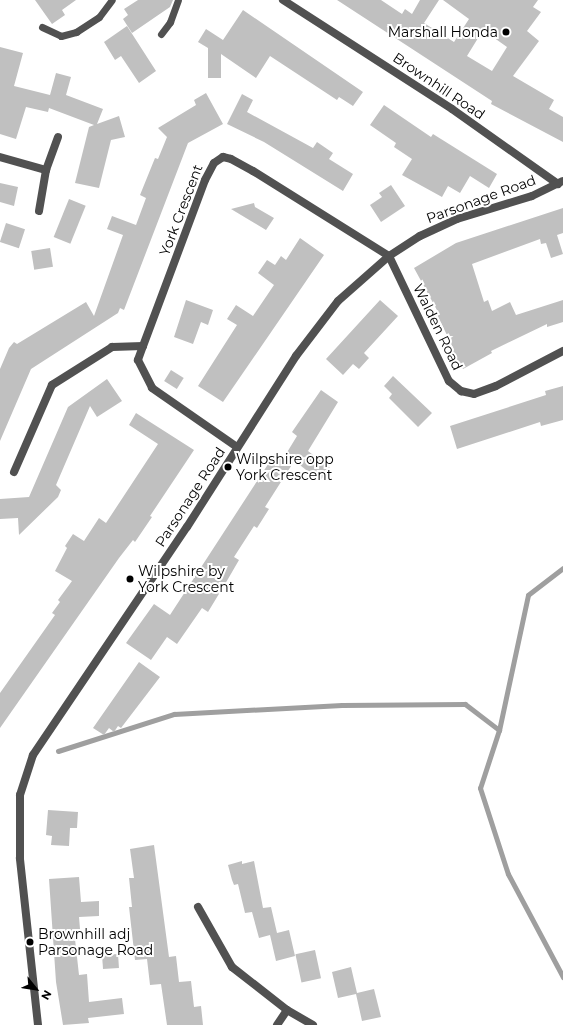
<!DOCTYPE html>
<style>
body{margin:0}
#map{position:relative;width:563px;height:1025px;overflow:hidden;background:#fff;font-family:Montserrat,sans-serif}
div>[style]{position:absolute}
.stream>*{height:5px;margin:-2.5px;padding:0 2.5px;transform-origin:2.5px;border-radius:2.5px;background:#9f9f9f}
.building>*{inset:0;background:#c0c0c0;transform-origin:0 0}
.service>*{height:7px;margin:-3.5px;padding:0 3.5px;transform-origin:3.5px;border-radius:3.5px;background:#515151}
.minor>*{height:8px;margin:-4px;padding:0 4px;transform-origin:4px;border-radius:4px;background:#515151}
.tertiary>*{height:8px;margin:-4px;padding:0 4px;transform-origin:4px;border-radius:4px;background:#515151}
.dots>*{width:11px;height:11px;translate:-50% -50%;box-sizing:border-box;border:2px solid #fff;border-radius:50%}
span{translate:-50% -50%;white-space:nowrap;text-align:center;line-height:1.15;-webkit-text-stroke:4px #fff;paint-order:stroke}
.poi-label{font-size:14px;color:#000}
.right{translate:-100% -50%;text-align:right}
.left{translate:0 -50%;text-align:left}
.street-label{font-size:14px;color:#000}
.north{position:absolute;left:16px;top:969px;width:40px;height:40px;-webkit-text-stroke:3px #fff;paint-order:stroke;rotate:120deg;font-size:11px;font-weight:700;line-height:16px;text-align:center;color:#000}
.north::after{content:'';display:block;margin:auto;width:14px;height:18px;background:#000;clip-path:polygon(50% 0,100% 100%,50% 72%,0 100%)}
</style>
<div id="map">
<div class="stream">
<i style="left:563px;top:568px;width:44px;rotate:142.4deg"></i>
<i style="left:528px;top:595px;width:138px;rotate:102.1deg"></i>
<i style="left:499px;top:730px;width:61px;rotate:108.1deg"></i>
<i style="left:480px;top:788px;width:90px;rotate:72deg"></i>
<i style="left:508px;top:874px;width:117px;rotate:61.9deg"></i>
<i style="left:58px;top:751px;width:122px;rotate:-17.7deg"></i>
<i style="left:174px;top:714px;width:168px;rotate:-3.1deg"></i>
<i style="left:342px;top:705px;width:123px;rotate:-0.5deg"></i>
<i style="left:465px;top:704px;width:43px;rotate:37.4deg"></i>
</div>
<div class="building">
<i style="clip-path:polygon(35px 0,76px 0,62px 10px,65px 15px,52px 24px)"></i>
<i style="clip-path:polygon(138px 0,173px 0,170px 7px,132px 33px,123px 19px,128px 15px,124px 9px)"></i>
<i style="clip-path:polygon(evenodd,337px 0,381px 0,402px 14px,405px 9px,412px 14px,420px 0,439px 0,424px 23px,454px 42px,469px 19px,443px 0,538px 0,533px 7px,541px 12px,527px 31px,539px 41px,513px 76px,554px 100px,549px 109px,563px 117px,563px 142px,491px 104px,492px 101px,337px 0,483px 30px,507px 47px,492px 71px,467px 56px,483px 30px)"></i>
<i style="clip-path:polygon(243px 10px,363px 92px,353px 106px,339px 97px,337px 100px,270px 56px,256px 78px,221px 54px,221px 78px,208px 78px,208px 48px,198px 42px,206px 29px,223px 40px)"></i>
<i style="clip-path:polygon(127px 26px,156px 71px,139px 83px,121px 56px,115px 60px,104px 42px)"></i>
<i style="clip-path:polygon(0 47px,23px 53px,14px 86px,50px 95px,56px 73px,71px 77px,66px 95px,103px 109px,97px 124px,119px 116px,125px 137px,111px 140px,99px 188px,75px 183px,89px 127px,94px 125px,49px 108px,48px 112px,26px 107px,16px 139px,0 134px)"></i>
<i style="clip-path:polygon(206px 93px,223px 124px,188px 143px,124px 310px,120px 308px,118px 313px,31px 369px,0 441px,0 369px,9px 348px,14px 342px,17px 344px,86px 302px,94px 316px,123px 235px,107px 229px,112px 216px,136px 225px,146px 198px,140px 195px,155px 158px,158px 159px,167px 137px,158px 128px,196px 105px,194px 100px)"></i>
<i style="clip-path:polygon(242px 94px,253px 100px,247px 112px,313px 148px,317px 142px,333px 153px,329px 159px,353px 174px,343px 191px,264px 142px,227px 124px)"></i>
<i style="clip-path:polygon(384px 105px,431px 137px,433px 134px,497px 174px,489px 188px,470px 176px,460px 193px,448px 186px,442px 197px,402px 175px,412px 159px,394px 147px,396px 143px,370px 125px)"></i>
<i style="clip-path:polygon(0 183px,18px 187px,14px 206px,0 202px)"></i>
<i style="clip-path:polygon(391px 185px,405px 206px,381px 222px,370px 205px,382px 197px,379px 193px)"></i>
<i style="left:69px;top:199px;width:18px;height:41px;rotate:22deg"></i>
<i style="clip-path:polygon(254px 203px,255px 207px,274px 218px,266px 230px,231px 209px)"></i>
<i style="clip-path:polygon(563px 208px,563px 233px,557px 235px,563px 254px,551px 258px,546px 243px,541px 244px,540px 239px,472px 264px,484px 302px,488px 300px,492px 311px,510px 302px,516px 315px,563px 300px,563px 322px,547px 327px,547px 324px,491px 351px,492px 353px,463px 369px,452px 351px,454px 350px,436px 312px,438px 312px,414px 268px,456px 243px)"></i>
<i style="left:6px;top:223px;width:20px;height:20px;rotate:18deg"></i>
<i style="clip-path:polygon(300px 238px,324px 255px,223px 402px,198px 386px,237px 325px,227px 319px,236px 305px,253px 316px,274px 285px,258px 273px,267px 260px,275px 265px,281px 256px,286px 260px)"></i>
<i style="left:50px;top:248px;width:19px;height:19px;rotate:81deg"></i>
<i style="clip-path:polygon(186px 300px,213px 310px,208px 325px,201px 322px,193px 344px,174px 337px)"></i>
<i style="clip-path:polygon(380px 300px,398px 316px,364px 353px,369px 358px,359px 369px,353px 364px,343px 375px,326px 359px)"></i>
<i style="left:171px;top:370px;width:15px;height:13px;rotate:32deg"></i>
<i style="clip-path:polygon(393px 376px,432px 413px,418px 427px,389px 398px,392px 394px,384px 386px)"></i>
<i style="clip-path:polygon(107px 379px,122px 401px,97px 417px,90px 406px,56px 485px,61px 490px,58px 497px,19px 535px,18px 518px,0 519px,0 499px,29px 497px,68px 407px)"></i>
<i style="clip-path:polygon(563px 386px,563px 420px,541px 426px,540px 422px,457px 449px,450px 426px,546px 395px,545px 391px)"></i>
<i style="clip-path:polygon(321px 390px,338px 402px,308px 451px,330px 468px,320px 481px,286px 454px,297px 436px,292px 432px)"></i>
<i style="clip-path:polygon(136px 413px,194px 450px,150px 516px,152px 517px,135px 542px,133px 540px,119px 558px,0 728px,0 693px,55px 615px,52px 613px,60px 602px,58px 600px,72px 581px,55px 571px,67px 548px,65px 546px,73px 534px,84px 541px,99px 518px,106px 523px,158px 444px,129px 425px)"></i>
<i style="clip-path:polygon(276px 452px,293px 463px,265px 507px,269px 509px,257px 528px,254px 526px,234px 557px,239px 560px,228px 579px,208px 612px,202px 608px,177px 644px,167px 637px,151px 660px,126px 643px,154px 604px,170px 615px)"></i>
<i style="clip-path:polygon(139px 662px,160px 677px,121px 728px,118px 726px,114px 732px,109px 728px,104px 735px,93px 728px)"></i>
<i style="clip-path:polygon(48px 810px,78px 812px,77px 828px,70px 828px,69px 846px,51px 845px,52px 836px,46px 835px)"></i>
<i style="clip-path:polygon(154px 845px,169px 957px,176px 956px,179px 982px,191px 981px,194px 1007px,201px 1006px,203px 1025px,167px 1025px,161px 984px,150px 985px,147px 959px,135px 960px,129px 907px,132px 907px,129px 878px,134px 878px,130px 849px)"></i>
<i style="clip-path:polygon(242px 861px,242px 864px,254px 861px,263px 908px,271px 907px,277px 933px,289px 930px,295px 956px,276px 961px,270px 935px,259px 938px,252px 912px,245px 913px,238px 884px,234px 885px,232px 880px,228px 865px)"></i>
<i style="clip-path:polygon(79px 877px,81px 902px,99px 901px,99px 916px,79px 917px,80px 929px,74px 930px,79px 975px,87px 974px,89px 1002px,122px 998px,124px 1014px,88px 1018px,89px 1023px,63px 1025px,56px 982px,49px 879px)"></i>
<i style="left:315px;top:950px;width:29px;height:20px;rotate:78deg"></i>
<i style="left:118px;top:954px;width:14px;height:16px;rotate:86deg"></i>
<i style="clip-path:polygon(351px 967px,357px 993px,374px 989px,381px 1017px,362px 1021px,356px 994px,338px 998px,332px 972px)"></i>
</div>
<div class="service">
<i style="left:42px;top:27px;width:21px;rotate:25deg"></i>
<i style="left:61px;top:36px;width:16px;rotate:-15deg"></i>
<i style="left:76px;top:32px;width:27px;rotate:-33deg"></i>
<i style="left:99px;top:17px;width:21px;rotate:-53deg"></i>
<i style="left:161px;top:34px;width:15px;rotate:-53deg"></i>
<i style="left:170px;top:22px;width:23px;rotate:-70deg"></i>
</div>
<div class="minor">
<i style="left:283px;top:0;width:201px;rotate:32.8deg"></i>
<i style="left:452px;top:109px;width:130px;rotate:35.3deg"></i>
<i style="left:0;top:157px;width:48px;rotate:15.8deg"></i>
<i style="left:39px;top:211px;width:42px;rotate:-80.3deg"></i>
<i style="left:46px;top:170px;width:35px;rotate:-70deg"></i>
<i style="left:143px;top:346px;width:177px;rotate:-69.5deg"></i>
<i style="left:205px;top:180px;width:19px;rotate:-62deg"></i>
<i style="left:214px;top:163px;width:11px;rotate:-34deg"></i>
<i style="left:223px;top:157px;width:8px;rotate:14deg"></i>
<i style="left:231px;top:159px;width:25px;rotate:29deg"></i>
<i style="left:253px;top:171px;width:160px;rotate:32deg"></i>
<i style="left:389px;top:256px;width:139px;rotate:64.4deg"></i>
<i style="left:449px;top:381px;width:16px;rotate:40deg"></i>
<i style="left:461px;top:391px;width:13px;rotate:13deg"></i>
<i style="left:474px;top:394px;width:23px;rotate:-20deg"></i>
<i style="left:496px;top:386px;width:76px;rotate:-27.6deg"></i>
<i style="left:14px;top:472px;width:95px;rotate:-66.4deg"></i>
<i style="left:52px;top:385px;width:71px;rotate:-32.3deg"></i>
<i style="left:112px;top:347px;width:31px;rotate:-2deg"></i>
<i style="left:143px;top:346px;width:15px;rotate:110deg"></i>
<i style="left:138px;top:360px;width:31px;rotate:63deg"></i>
<i style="left:152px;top:388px;width:103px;rotate:34.8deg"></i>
<i style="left:198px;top:907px;width:69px;rotate:60.5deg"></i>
<i style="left:232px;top:967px;width:70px;rotate:38deg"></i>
<i style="left:277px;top:1025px;width:18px;rotate:-56deg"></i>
<i style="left:287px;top:1010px;width:30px;rotate:30deg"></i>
</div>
<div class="tertiary">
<i style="left:38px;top:1025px;width:168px;rotate:-96.2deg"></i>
<i style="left:20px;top:858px;width:63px;rotate:-90deg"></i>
<i style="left:20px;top:795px;width:42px;rotate:-72deg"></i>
<i style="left:33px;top:755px;width:275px;rotate:-56deg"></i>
<i style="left:187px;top:527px;width:203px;rotate:-57.5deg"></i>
<i style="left:296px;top:356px;width:69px;rotate:-52.6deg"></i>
<i style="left:338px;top:301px;width:68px;rotate:-41.4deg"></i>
<i style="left:389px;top:256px;width:37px;rotate:-33deg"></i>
<i style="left:420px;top:236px;width:41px;rotate:-24.7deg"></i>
<i style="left:457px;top:219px;width:78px;rotate:-17deg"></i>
<i style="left:532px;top:196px;width:34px;rotate:-26deg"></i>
</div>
<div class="dots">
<i style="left:506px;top:32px;background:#000"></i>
<i style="left:228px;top:467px;background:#000"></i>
<i style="left:130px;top:579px;background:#000"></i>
<i style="left:30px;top:942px;background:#000"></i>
</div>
<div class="poi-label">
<span class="right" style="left:498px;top:32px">Marshall Honda</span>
<span class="left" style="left:236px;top:467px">Wilpshire opp<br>York Crescent</span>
<span class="left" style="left:138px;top:579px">Wilpshire by<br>York Crescent</span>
<span class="left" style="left:38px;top:942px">Brownhill adj<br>Parsonage Road</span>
</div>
<div class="street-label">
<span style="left:439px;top:86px;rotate:34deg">Brownhill Road</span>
<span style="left:481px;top:199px;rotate:-20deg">Parsonage Road</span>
<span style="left:181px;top:210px;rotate:-69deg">York Crescent</span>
<span style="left:438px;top:327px;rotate:64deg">Walden Road</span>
<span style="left:190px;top:497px;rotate:-57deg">Parsonage Road</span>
</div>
<div class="north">N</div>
</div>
